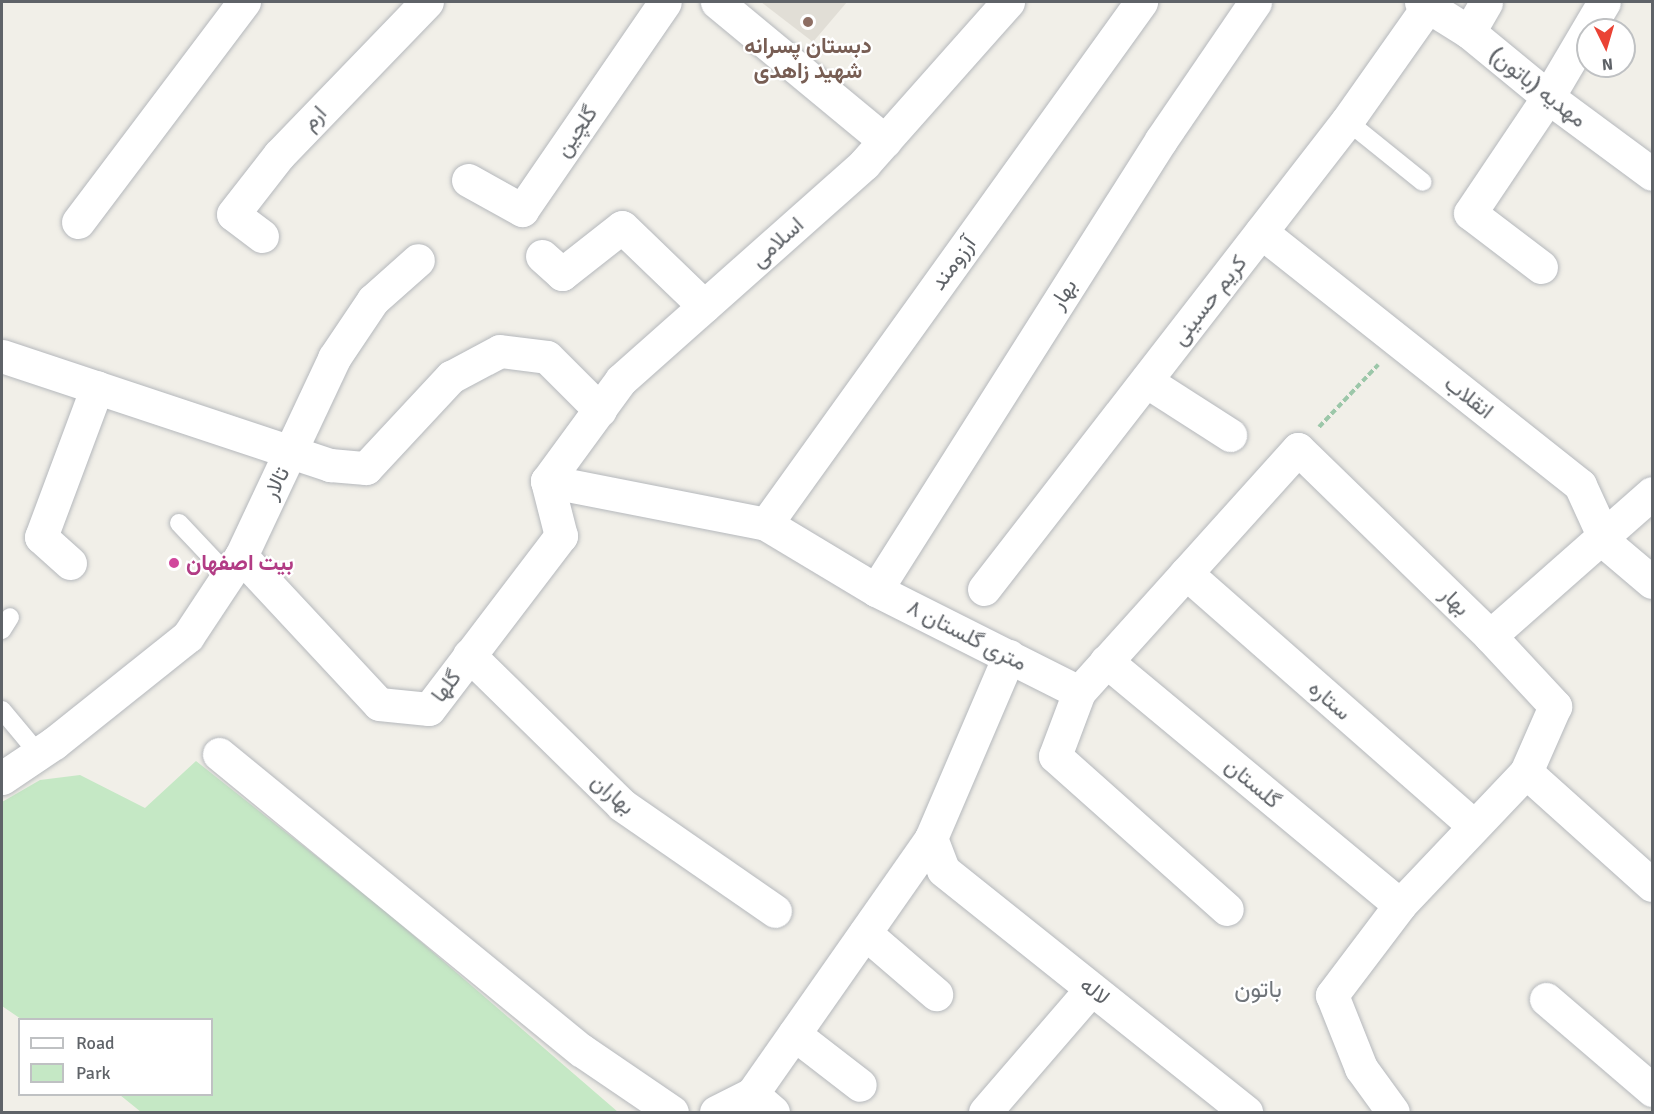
<!DOCTYPE html>
<meta charset="utf-8">
<style>
body{margin:0}
#map{position:relative;width:1654px;height:1114px;overflow:hidden;background:#f1efe8;font-family:Signika,Vazirmatn,sans-serif}
div>[style]{position:absolute}
.education>*{inset:0;background:#e1ded6}
.green>*{inset:0;background:#c5e8c5}
.path>*{height:4px;margin-top:-2px;transform-origin:0;background:repeating-linear-gradient(90deg,#9cc7a9 0 6px,transparent 0 9px)}
.roads{filter:drop-shadow(0 0 2px #b5b8bc) drop-shadow(0 0 2px #b5b8bc)}
.service>*{height:18px;margin:-9px;padding:0 9px;transform-origin:9px;border-radius:9px;background:#fff}
.minor>*{height:33px;margin:-16.5px;padding:0 16.5px;transform-origin:16.5px;border-radius:16.5px;background:#fff}
.tertiary>*{height:33px;margin:-16.5px;padding:0 16.5px;transform-origin:16.5px;border-radius:16.5px;background:#fff}
.dots>*{width:16px;height:16px;translate:-50% -50%;box-sizing:border-box;border:3px solid #fff;border-radius:50%}
span{translate:-50% -50%;white-space:nowrap;text-align:center;line-height:1.15;-webkit-text-stroke:4.5px #fff;paint-order:stroke}
.education-label{font-size:22px;color:#785e54;font-weight:700}
.street-label{font-size:22px;color:#5f6368}
.hotel-label{font-size:22px;color:#b23c85;font-weight:700}
.left{translate:0 -50%;text-align:left}
.neighbourhood-label{font-size:24px;color:#70757a}
.frame{position:absolute;inset:0;border:3px solid #5f6368;pointer-events:none}
.legend{position:absolute;left:18px;top:1018px;width:195px;height:78px;box-sizing:border-box;background:#fff;border:2px solid #bfc1c3;margin:0;padding:8px 10px;list-style:none;font-size:18px;color:#5f6368}
.legend li{display:flex;align-items:center;gap:12px;height:30px}
.legend b{width:30px;border:2px solid #bfc1c3}
.north{position:absolute;left:1576px;top:18px;width:60px;height:60px;box-sizing:border-box;background:#fff;border:2px solid #bfc1c3;border-radius:50%;rotate:175deg;font-size:16px;font-weight:700;line-height:24px;text-align:center;color:#5f6368}
.north::after{content:'';display:block;margin:auto;width:21px;height:27px;background:#ea4335;clip-path:polygon(50% 0,100% 100%,50% 72%,0 100%)}
</style>
<div id="map">
<div class="education">
<i style="clip-path:polygon(761px 2px,847px 2px,813px 42px)"></i>
</div>
<div class="green">
<i style="clip-path:polygon(196px 761px,384px 910px,618px 1112px,141px 1112px,120px 1095px,212px 1094px,212px 1020px,21px 1019px,2px 1006px,2px 802px,40px 780px,80px 775px,145px 808px)"></i>
</div>
<div class="path">
<i style="left:1319px;top:427px;width:86px;rotate:-46.4deg"></i>
</div>
<div class="roads">
<div class="service">
<i style="left:1347px;top:121px;width:97px;rotate:38.8deg"></i>
<i style="left:179px;top:523px;width:71px;rotate:46.7deg"></i>
<i style="left:2px;top:630px;width:15px;rotate:-58deg"></i>
<i style="left:2px;top:710px;width:56px;rotate:50.1deg"></i>
</div>
<div class="minor">
<i style="left:717px;top:2px;width:218px;rotate:39.6deg"></i>
<i style="left:1469px;top:32px;width:34px;rotate:-60deg"></i>
<i style="left:468px;top:180px;width:62px;rotate:29.1deg"></i>
<i style="left:522px;top:210px;width:252px;rotate:-55.5deg"></i>
<i style="left:78px;top:222px;width:276px;rotate:-53deg"></i>
<i style="left:1261px;top:232px;width:407px;rotate:38.4deg"></i>
<i style="left:1580px;top:485px;width:65px;rotate:65.4deg"></i>
<i style="left:1607px;top:544px;width:59px;rotate:40.2deg"></i>
<i style="left:262px;top:236px;width:36px;rotate:-143deg"></i>
<i style="left:233px;top:214px;width:75px;rotate:-52.1deg"></i>
<i style="left:279px;top:155px;width:213px;rotate:-46deg"></i>
<i style="left:542px;top:256px;width:27px;rotate:42deg"></i>
<i style="left:562px;top:274px;width:76px;rotate:-38.1deg"></i>
<i style="left:622px;top:227px;width:114px;rotate:43.9deg"></i>
<i style="left:1541px;top:267px;width:89px;rotate:-142.7deg"></i>
<i style="left:1470px;top:213px;width:140px;rotate:-56.1deg"></i>
<i style="left:1548px;top:97px;width:110px;rotate:-59.5deg"></i>
<i style="left:2px;top:356px;width:346px;rotate:18.4deg"></i>
<i style="left:330px;top:465px;width:36px;rotate:5deg"></i>
<i style="left:366px;top:468px;width:125px;rotate:-47deg"></i>
<i style="left:451px;top:377px;width:55px;rotate:-28deg"></i>
<i style="left:500px;top:351px;width:47px;rotate:7.3deg"></i>
<i style="left:547px;top:357px;width:75px;rotate:45deg"></i>
<i style="left:1146px;top:381px;width:100px;rotate:32.7deg"></i>
<i style="left:547px;top:481px;width:223px;rotate:11.1deg"></i>
<i style="left:766px;top:524px;width:128px;rotate:31deg"></i>
<i style="left:876px;top:590px;width:227px;rotate:26.7deg"></i>
<i style="left:1079px;top:692px;width:327px;rotate:-48deg"></i>
<i style="left:1298px;top:449px;width:268px;rotate:44.2deg"></i>
<i style="left:1490px;top:636px;width:96px;rotate:47.1deg"></i>
<i style="left:1555px;top:706px;width:72px;rotate:113.7deg"></i>
<i style="left:1526px;top:772px;width:183px;rotate:133.5deg"></i>
<i style="left:1400px;top:905px;width:113px;rotate:127.1deg"></i>
<i style="left:1332px;top:995px;width:79px;rotate:68.3deg"></i>
<i style="left:1361px;top:1068px;width:54px;rotate:54deg"></i>
<i style="left:547px;top:481px;width:125px;rotate:-53.8deg"></i>
<i style="left:621px;top:380px;width:325px;rotate:-41.6deg"></i>
<i style="left:864px;top:164px;width:217px;rotate:-48.4deg"></i>
<i style="left:766px;top:524px;width:643px;rotate:-54.31deg"></i>
<i style="left:241px;top:556px;width:202px;rotate:47deg"></i>
<i style="left:379px;top:704px;width:50px;rotate:5.7deg"></i>
<i style="left:429px;top:709px;width:218px;rotate:-52.7deg"></i>
<i style="left:561px;top:536px;width:57px;rotate:-104.3deg"></i>
<i style="left:70px;top:563px;width:39px;rotate:-138deg"></i>
<i style="left:41px;top:537px;width:160px;rotate:-69.5deg"></i>
<i style="left:1186px;top:573px;width:383px;rotate:41.3deg"></i>
<i style="left:984px;top:589px;width:592px;rotate:-52.2deg"></i>
<i style="left:1347px;top:121px;width:141px;rotate:-54.8deg"></i>
<i style="left:876px;top:590px;width:533px;rotate:-57.65deg"></i>
<i style="left:1161px;top:140px;width:167px;rotate:-55.7deg"></i>
<i style="left:1490px;top:636px;width:216px;rotate:-41.4deg"></i>
<i style="left:469px;top:655px;width:214px;rotate:44.4deg"></i>
<i style="left:622px;top:805px;width:186px;rotate:34.7deg"></i>
<i style="left:1009px;top:656px;width:198px;rotate:113.2deg"></i>
<i style="left:931px;top:838px;width:34px;rotate:69deg"></i>
<i style="left:943px;top:870px;width:388px;rotate:38.6deg"></i>
<i style="left:1106px;top:661px;width:382px;rotate:39.7deg"></i>
<i style="left:1079px;top:692px;width:68px;rotate:110.6deg"></i>
<i style="left:1055px;top:756px;width:230px;rotate:41.7deg"></i>
<i style="left:219px;top:754px;width:468px;rotate:39.3deg"></i>
<i style="left:581px;top:1050px;width:110px;rotate:34.3deg"></i>
<i style="left:1526px;top:772px;width:169px;rotate:41.9deg"></i>
<i style="left:2px;top:778px;width:63px;rotate:-33.9deg"></i>
<i style="left:54px;top:743px;width:171px;rotate:-38.6deg"></i>
<i style="left:188px;top:636px;width:96px;rotate:-56.5deg"></i>
<i style="left:241px;top:556px;width:219px;rotate:-64.8deg"></i>
<i style="left:334px;top:358px;width:70px;rotate:-56.1deg"></i>
<i style="left:373px;top:300px;width:60px;rotate:-41.6deg"></i>
<i style="left:865px;top:933px;width:94px;rotate:40.7deg"></i>
<i style="left:1546px;top:999px;width:140px;rotate:40.6deg"></i>
<i style="left:794px;top:1034px;width:83px;rotate:37.7deg"></i>
<i style="left:716px;top:1112px;width:40px;rotate:-26.6deg"></i>
<i style="left:773px;top:1112px;width:28px;rotate:-139deg"></i>
<i style="left:752px;top:1094px;width:312px;rotate:-55deg"></i>
<i style="left:985px;top:1112px;width:162px;rotate:-49.2deg"></i>
</div>
<div class="tertiary">
<i style="left:1421px;top:2px;width:57px;rotate:32deg"></i>
<i style="left:1469px;top:32px;width:102px;rotate:39.4deg"></i>
<i style="left:1548px;top:97px;width:129px;rotate:36.5deg"></i>
</div>
</div>
<div class="dots">
<i style="left:808px;top:22px;background:#8d6e63"></i>
<i style="left:174px;top:563px;background:#d1479c"></i>
</div>
<div class="education-label">
<span style="left:808px;top:58px">دبستان پسرانه<br>شهید زاهدی</span>
</div>
<div class="street-label">
<span style="left:1538px;top:87px;rotate:38deg">مهدیه (باتون)</span>
<span style="left:314px;top:118px;rotate:-47deg">ارم</span>
<span style="left:576px;top:131px;rotate:-55deg">گلچین</span>
<span style="left:777px;top:242px;rotate:-42deg">اسلامی</span>
<span style="left:953px;top:263px;rotate:-54deg">آرزومند</span>
<span style="left:1063px;top:294px;rotate:-58deg">بهار</span>
<span style="left:1209px;top:300px;rotate:-52deg">کریم حسینی</span>
<span style="left:1469px;top:397px;rotate:38deg">انقلاب</span>
<span style="left:276px;top:483px;rotate:-64deg">تالار</span>
<span style="left:1455px;top:601px;rotate:44deg">بهار</span>
<span style="left:967px;top:635px;rotate:27deg">۸ متری گلستان</span>
<span style="left:446px;top:686px;rotate:-53deg">گلها</span>
<span style="left:1330px;top:700px;rotate:41deg">ستاره</span>
<span style="left:1253px;top:783px;rotate:40deg">گلستان</span>
<span style="left:613px;top:794px;rotate:41deg">بهاران</span>
<span style="left:1095px;top:991px;rotate:39deg">لاله</span>
</div>
<div class="hotel-label">
<span class="left" style="left:186px;top:563px">بيت اصفهان</span>
</div>
<div class="neighbourhood-label">
<span style="left:1258px;top:990px">باتون</span>
</div>
<div class="frame"></div>
<ul class="legend">
<li><b style="height:8px;background:#fff"></b>Road</li>
<li><b style="height:16px;background:#c5e8c5"></b>Park</li>
</ul>
<div class="north">N</div>
</div>
